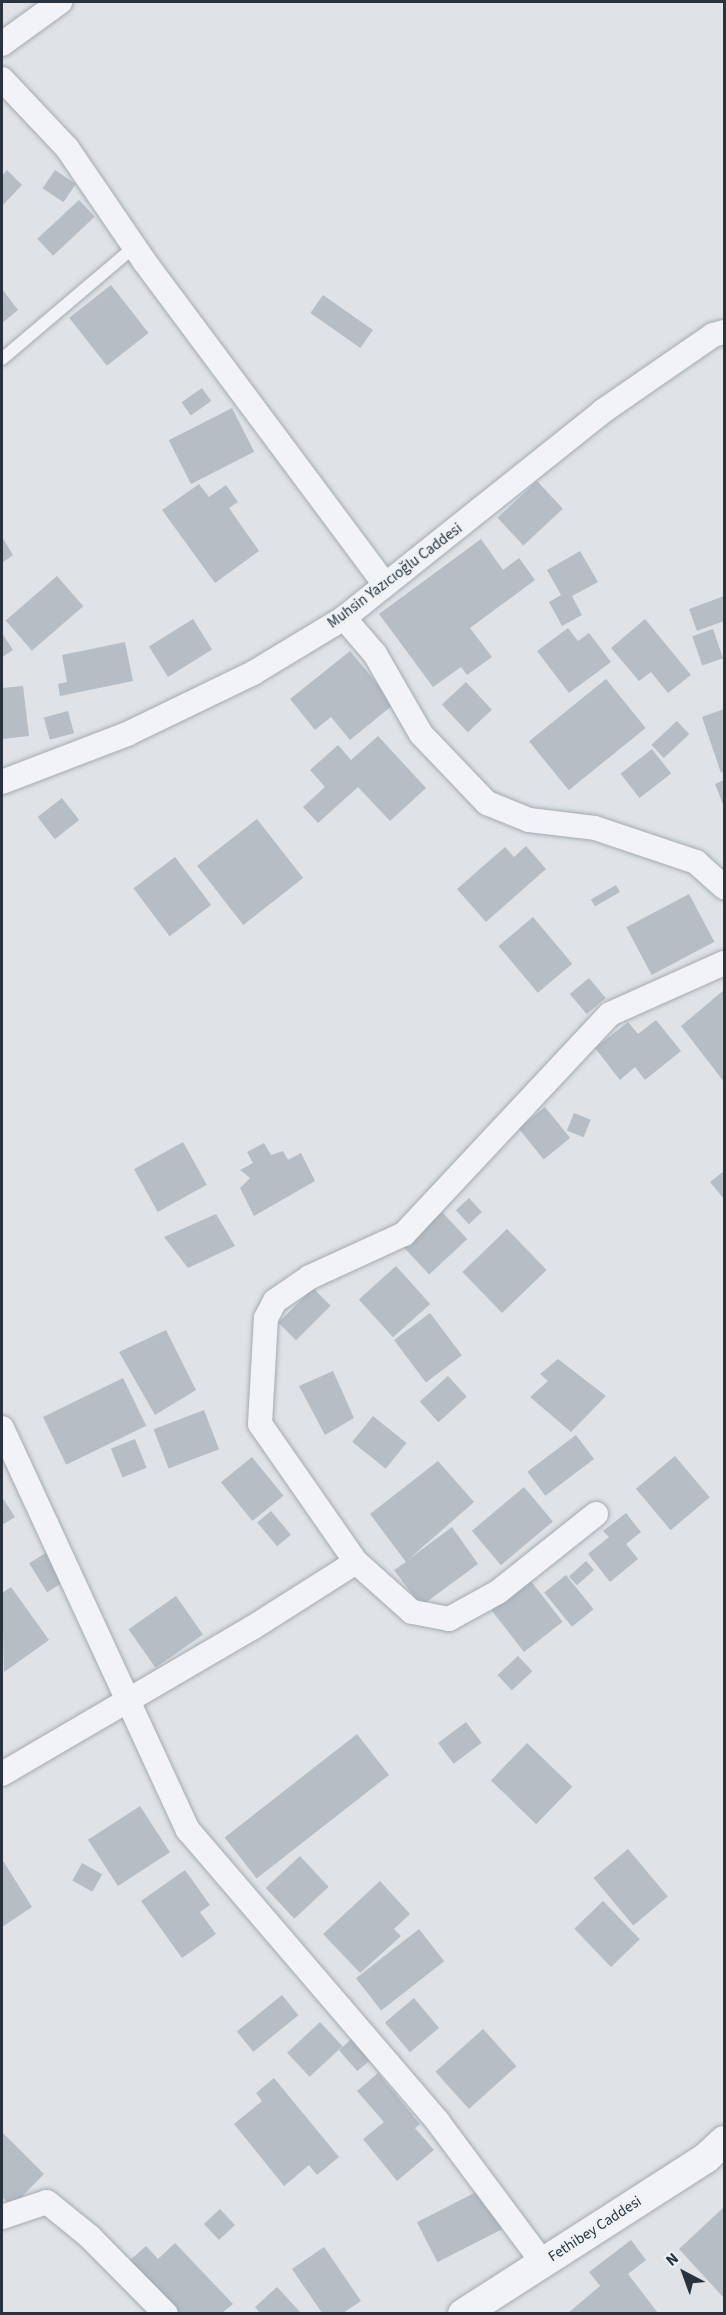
<!DOCTYPE html>
<meta charset="utf-8">
<style>
body{margin:0}
#map{position:relative;width:726px;height:2315px;overflow:hidden;background:#dfe3e7;font-family:"Source Sans 3",sans-serif}
div>[style]{position:absolute}
.building>*{inset:0;background:#b6bdc4;transform-origin:0 0}
.roads{filter:drop-shadow(0 0 2px #a4abb1) drop-shadow(0 0 2px #a4abb1)}
.service>*{height:12px;margin:-6px;padding:0 6px;transform-origin:6px;border-radius:6px;background:#f1f3f6}
.minor>*{height:24px;margin:-12px;padding:0 12px;transform-origin:12px;border-radius:12px;background:#f1f3f6}
.tertiary>*{height:30px;margin:-15px;padding:0 15px;transform-origin:15px;border-radius:15px;background:#f1f3f6}
span{translate:-50% -50%;white-space:nowrap;text-align:center;line-height:1.15;-webkit-text-stroke:4.5px #eef2f5;paint-order:stroke}
.street-label{font-size:15px;color:#28333e}
.frame{position:absolute;inset:0;border:3px solid #28333e;pointer-events:none}
.north{position:absolute;left:654px;top:2243px;width:60px;height:60px;-webkit-text-stroke:4px #eef2f5;paint-order:stroke;rotate:319deg;font-size:16px;font-weight:700;line-height:24px;text-align:center;color:#28333e}
.north::after{content:'';display:block;margin:auto;width:21px;height:27px;background:#28333e;clip-path:polygon(50% 0,100% 100%,50% 72%,0 100%)}
</style>
<div id="map">
<div class="building">
<i style="clip-path:polygon(7px 170px,22px 185px,2px 206px,2px 176px)"></i>
<i style="left:55px;top:170px;width:25px;height:22px;rotate:34deg"></i>
<i style="left:79px;top:200px;width:23px;height:57px;rotate:47deg"></i>
<i style="left:111px;top:285px;width:61px;height:53px;rotate:52deg"></i>
<i style="clip-path:polygon(2px 289px,18px 310px,2px 323px)"></i>
<i style="left:323px;top:295px;width:61px;height:22px;rotate:35deg"></i>
<i style="left:202px;top:388px;width:16px;height:25px;rotate:55deg"></i>
<i style="left:232px;top:408px;width:49px;height:71px;rotate:63deg"></i>
<i style="left:537px;top:481px;width:38px;height:54px;rotate:47deg"></i>
<i style="clip-path:polygon(199px 484px,209px 497px,226px 485px,238px 502px,229px 508px,259px 551px,215px 583px,162px 510px)"></i>
<i style="clip-path:polygon(2px 537px,13px 555px,2px 563px)"></i>
<i style="clip-path:polygon(481px 539px,503px 570px,519px 558px,535px 580px,470px 628px,492px 657px,467px 675px,461px 667px,433px 687px,379px 614px)"></i>
<i style="clip-path:polygon(580px 551px,598px 582px,572px 596px,582px 615px,562px 626px,549px 602px,561px 595px,547px 570px)"></i>
<i style="left:57px;top:576px;width:40px;height:68px;rotate:49deg"></i>
<i style="clip-path:polygon(724px 596px,724px 621px,697px 631px,689px 609px)"></i>
<i style="left:193px;top:619px;width:36px;height:52px;rotate:58deg"></i>
<i style="clip-path:polygon(645px 619px,691px 675px,668px 693px,651px 672px,639px 681px,611px 648px)"></i>
<i style="clip-path:polygon(568px 628px,578px 641px,589px 633px,611px 662px,569px 693px,537px 651px)"></i>
<i style="left:713px;top:629px;width:31px;height:22px;rotate:71deg"></i>
<i style="clip-path:polygon(2px 633px,13px 650px,2px 657px)"></i>
<i style="clip-path:polygon(125px 642px,133px 681px,60px 696px,58px 684px,67px 682px,62px 655px)"></i>
<i style="clip-path:polygon(350px 651px,394px 704px,350px 740px,331px 717px,315px 730px,290px 699px)"></i>
<i style="left:606px;top:679px;width:63px;height:99px;rotate:51deg"></i>
<i style="left:466px;top:682px;width:38px;height:33px;rotate:47deg"></i>
<i style="clip-path:polygon(23px 686px,29px 736px,2px 739px,2px 688px)"></i>
<i style="clip-path:polygon(724px 709px,724px 771px,721px 773px,702px 717px)"></i>
<i style="left:68px;top:711px;width:23px;height:25px;rotate:75deg"></i>
<i style="left:677px;top:721px;width:18px;height:35px;rotate:47deg"></i>
<i style="clip-path:polygon(378px 736px,426px 788px,390px 821px,358px 787px,318px 823px,303px 807px,325px 787px,310px 770px,338px 745px,351px 760px)"></i>
<i style="left:652px;top:749px;width:31px;height:40px;rotate:52deg"></i>
<i style="clip-path:polygon(724px 780px,724px 807px,715px 784px)"></i>
<i style="left:62px;top:798px;width:28px;height:31px;rotate:52deg"></i>
<i style="left:257px;top:819px;width:75px;height:76px;rotate:52deg"></i>
<i style="clip-path:polygon(526px 846px,546px 869px,486px 922px,457px 889px,505px 847px,514px 857px)"></i>
<i style="left:175px;top:857px;width:60px;height:52px;rotate:53deg"></i>
<i style="left:616px;top:885px;width:8px;height:29px;rotate:60deg"></i>
<i style="left:689px;top:894px;width:54px;height:71px;rotate:62deg"></i>
<i style="left:533px;top:917px;width:61px;height:45px;rotate:50deg"></i>
<i style="left:589px;top:978px;width:26px;height:25px;rotate:50deg"></i>
<i style="clip-path:polygon(724px 990px,724px 1082px,681px 1026px)"></i>
<i style="clip-path:polygon(656px 1020px,681px 1051px,645px 1080px,635px 1067px,620px 1080px,595px 1048px,628px 1022px,638px 1034px)"></i>
<i style="left:545px;top:1107px;width:40px;height:34px;rotate:51deg"></i>
<i style="left:574px;top:1113px;width:18px;height:19px;rotate:22deg"></i>
<i style="left:183px;top:1142px;width:49px;height:56px;rotate:61deg"></i>
<i style="clip-path:polygon(264px 1143px,271px 1155px,283px 1151px,288px 1160px,301px 1153px,315px 1181px,254px 1216px,240px 1188px,250px 1178px,240px 1170px,253px 1163px,247px 1152px)"></i>
<i style="clip-path:polygon(724px 1171px,724px 1199px,710px 1182px)"></i>
<i style="left:469px;top:1198px;width:19px;height:18px;rotate:47deg"></i>
<i style="left:442px;top:1212px;width:37px;height:52px;rotate:47deg"></i>
<i style="clip-path:polygon(216px 1214px,235px 1246px,188px 1268px,164px 1237px)"></i>
<i style="left:507px;top:1229px;width:57px;height:62px;rotate:46deg"></i>
<i style="left:396px;top:1266px;width:51px;height:50px;rotate:48deg"></i>
<i style="left:313px;top:1288px;width:25px;height:49px;rotate:45deg"></i>
<i style="left:430px;top:1313px;width:53px;height:45px;rotate:53deg"></i>
<i style="clip-path:polygon(166px 1330px,196px 1390px,155px 1415px,119px 1352px)"></i>
<i style="clip-path:polygon(558px 1359px,606px 1396px,571px 1432px,530px 1397px,548px 1381px,540px 1374px)"></i>
<i style="clip-path:polygon(333px 1371px,354px 1418px,325px 1435px,299px 1386px)"></i>
<i style="left:448px;top:1376px;width:28px;height:38px;rotate:48deg"></i>
<i style="left:123px;top:1378px;width:53px;height:89px;rotate:64deg"></i>
<i style="left:204px;top:1410px;width:42px;height:54px;rotate:69deg"></i>
<i style="left:373px;top:1416px;width:43px;height:33px;rotate:39deg"></i>
<i style="left:576px;top:1435px;width:30px;height:61px;rotate:53deg"></i>
<i style="left:135px;top:1439px;width:31px;height:26px;rotate:68deg"></i>
<i style="left:675px;top:1456px;width:54px;height:51px;rotate:50deg"></i>
<i style="left:252px;top:1457px;width:50px;height:40px;rotate:51deg"></i>
<i style="clip-path:polygon(438px 1461px,474px 1502px,409px 1559px,452px 1527px,478px 1564px,421px 1606px,394px 1570px,406px 1562px,370px 1514px)"></i>
<i style="left:524px;top:1487px;width:45px;height:68px;rotate:50deg"></i>
<i style="clip-path:polygon(2px 1497px,15px 1517px,2px 1525px)"></i>
<i style="left:271px;top:1511px;width:31px;height:18px;rotate:50deg"></i>
<i style="clip-path:polygon(626px 1513px,641px 1532px,626px 1544px,638px 1559px,610px 1582px,588px 1554px,609px 1537px,603px 1531px)"></i>
<i style="left:52px;top:1549px;width:34px;height:27px;rotate:58deg"></i>
<i style="left:586px;top:1561px;width:12px;height:23px;rotate:48deg"></i>
<i style="left:566px;top:1575px;width:44px;height:28px;rotate:51deg"></i>
<i style="left:530px;top:1580px;width:53px;height:49px;rotate:52deg"></i>
<i style="clip-path:polygon(11px 1587px,49px 1640px,4px 1672px,2px 1593px)"></i>
<i style="left:176px;top:1596px;width:47px;height:58px;rotate:55deg"></i>
<i style="left:518px;top:1656px;width:21px;height:28px;rotate:47deg"></i>
<i style="left:466px;top:1722px;width:26px;height:35px;rotate:53deg"></i>
<i style="left:357px;top:1734px;width:52px;height:168px;rotate:52deg"></i>
<i style="left:527px;top:1743px;width:63px;height:52px;rotate:44deg"></i>
<i style="left:140px;top:1806px;width:55px;height:62px;rotate:57deg"></i>
<i style="left:628px;top:1849px;width:62px;height:45px;rotate:50deg"></i>
<i style="left:300px;top:1856px;width:42px;height:47px;rotate:47deg"></i>
<i style="clip-path:polygon(2px 1859px,32px 1907px,2px 1927px)"></i>
<i style="left:82px;top:1863px;width:23px;height:20px;rotate:29deg"></i>
<i style="clip-path:polygon(185px 1870px,210px 1905px,200px 1912px,216px 1934px,182px 1958px,141px 1901px)"></i>
<i style="clip-path:polygon(380px 1881px,410px 1914px,394px 1929px,401px 1936px,360px 1973px,323px 1934px)"></i>
<i style="left:603px;top:1901px;width:53px;height:40px;rotate:46deg"></i>
<i style="left:419px;top:1929px;width:41px;height:80px;rotate:52deg"></i>
<i style="left:282px;top:1995px;width:26px;height:58px;rotate:51deg"></i>
<i style="left:414px;top:1998px;width:39px;height:38px;rotate:50deg"></i>
<i style="left:320px;top:2022px;width:33px;height:45px;rotate:47deg"></i>
<i style="left:483px;top:2029px;width:50px;height:64px;rotate:48deg"></i>
<i style="left:354px;top:2037px;width:28px;height:20px;rotate:49deg"></i>
<i style="clip-path:polygon(378px 2073px,420px 2124px,415px 2128px,434px 2150px,397px 2181px,363px 2139px,384px 2122px,357px 2091px)"></i>
<i style="clip-path:polygon(274px 2078px,339px 2157px,317px 2175px,309px 2165px,284px 2186px,234px 2124px,262px 2101px,256px 2093px)"></i>
<i style="clip-path:polygon(2px 2132px,44px 2174px,12px 2207px,2px 2197px)"></i>
<i style="left:482px;top:2189px;width:45px;height:73px;rotate:63deg"></i>
<i style="clip-path:polygon(724px 2207px,724px 2298px,679px 2249px)"></i>
<i style="left:220px;top:2209px;width:22px;height:22px;rotate:47deg"></i>
<i style="clip-path:polygon(631px 2240px,646px 2260px,628px 2274px,658px 2313px,568px 2313px,600px 2286px,589px 2272px)"></i>
<i style="clip-path:polygon(175px 2243px,233px 2304px,222px 2313px,178px 2313px,129px 2261px,146px 2246px,158px 2259px)"></i>
<i style="clip-path:polygon(324px 2247px,361px 2301px,343px 2313px,322px 2313px,292px 2269px)"></i>
<i style="clip-path:polygon(277px 2287px,301px 2313px,260px 2313px,255px 2307px)"></i>
</div>
<div class="roads">
<div class="service">
<i style="left:2px;top:359px;width:173px;rotate:-40.3deg"></i>
</div>
<div class="minor">
<i style="left:2px;top:44px;width:72px;rotate:-35.9deg"></i>
<i style="left:2px;top:79px;width:95px;rotate:46.7deg"></i>
<i style="left:67px;top:148px;width:137px;rotate:55.7deg"></i>
<i style="left:144px;top:261px;width:403px;rotate:53.3deg"></i>
<i style="left:344px;top:618px;width:48px;rotate:49.3deg"></i>
<i style="left:375px;top:654px;width:92px;rotate:60.1deg"></i>
<i style="left:421px;top:734px;width:95px;rotate:46.3deg"></i>
<i style="left:487px;top:803px;width:45px;rotate:22deg"></i>
<i style="left:529px;top:820px;width:66px;rotate:6.9deg"></i>
<i style="left:595px;top:828px;width:107px;rotate:18.6deg"></i>
<i style="left:696px;top:862px;width:38px;rotate:42deg"></i>
<i style="left:2px;top:782px;width:134px;rotate:-21deg"></i>
<i style="left:127px;top:734px;width:140px;rotate:-25.8deg"></i>
<i style="left:253px;top:673px;width:106px;rotate:-31.1deg"></i>
<i style="left:344px;top:618px;width:332px;rotate:-38.6deg"></i>
<i style="left:603px;top:411px;width:134px;rotate:-34.6deg"></i>
<i style="left:713px;top:335px;width:11px;rotate:-15deg"></i>
<i style="left:2px;top:1428px;width:443px;rotate:65.2deg"></i>
<i style="left:188px;top:1830px;width:384px;rotate:49.4deg"></i>
<i style="left:438px;top:2122px;width:176px;rotate:53.3deg"></i>
<i style="left:596px;top:1514px;width:125px;rotate:141.5deg"></i>
<i style="left:498px;top:1592px;width:56px;rotate:151.1deg"></i>
<i style="left:449px;top:1619px;width:38px;rotate:-169deg"></i>
<i style="left:412px;top:1612px;width:75px;rotate:-138.2deg"></i>
<i style="left:356px;top:1562px;width:168px;rotate:-124.8deg"></i>
<i style="left:260px;top:1424px;width:106px;rotate:-86.8deg"></i>
<i style="left:266px;top:1318px;width:19px;rotate:-62deg"></i>
<i style="left:275px;top:1301px;width:42px;rotate:-34.4deg"></i>
<i style="left:310px;top:1277px;width:103px;rotate:-24.6deg"></i>
<i style="left:404px;top:1234px;width:301px;rotate:-46.9deg"></i>
<i style="left:610px;top:1014px;width:125px;rotate:-24.1deg"></i>
<i style="left:2px;top:1774px;width:290px;rotate:-30.3deg"></i>
<i style="left:252px;top:1628px;width:123px;rotate:-32.4deg"></i>
<i style="left:2px;top:2217px;width:47px;rotate:-18.4deg"></i>
<i style="left:47px;top:2202px;width:55px;rotate:39.1deg"></i>
<i style="left:90px;top:2237px;width:108px;rotate:45.4deg"></i>
</div>
<div class="tertiary">
<i style="left:463px;top:2314px;width:289px;rotate:-32.7deg"></i>
<i style="left:706px;top:2158px;width:25px;rotate:-43deg"></i>
</div>
</div>
<div class="street-label">
<span style="left:395px;top:576px;rotate:-37deg">Muhsin Yazıcıoğlu Caddesi</span>
<span style="left:595px;top:2229px;rotate:-33deg">Fethibey Caddesi</span>
</div>
<div class="frame"></div>
<div class="north">N</div>
</div>
